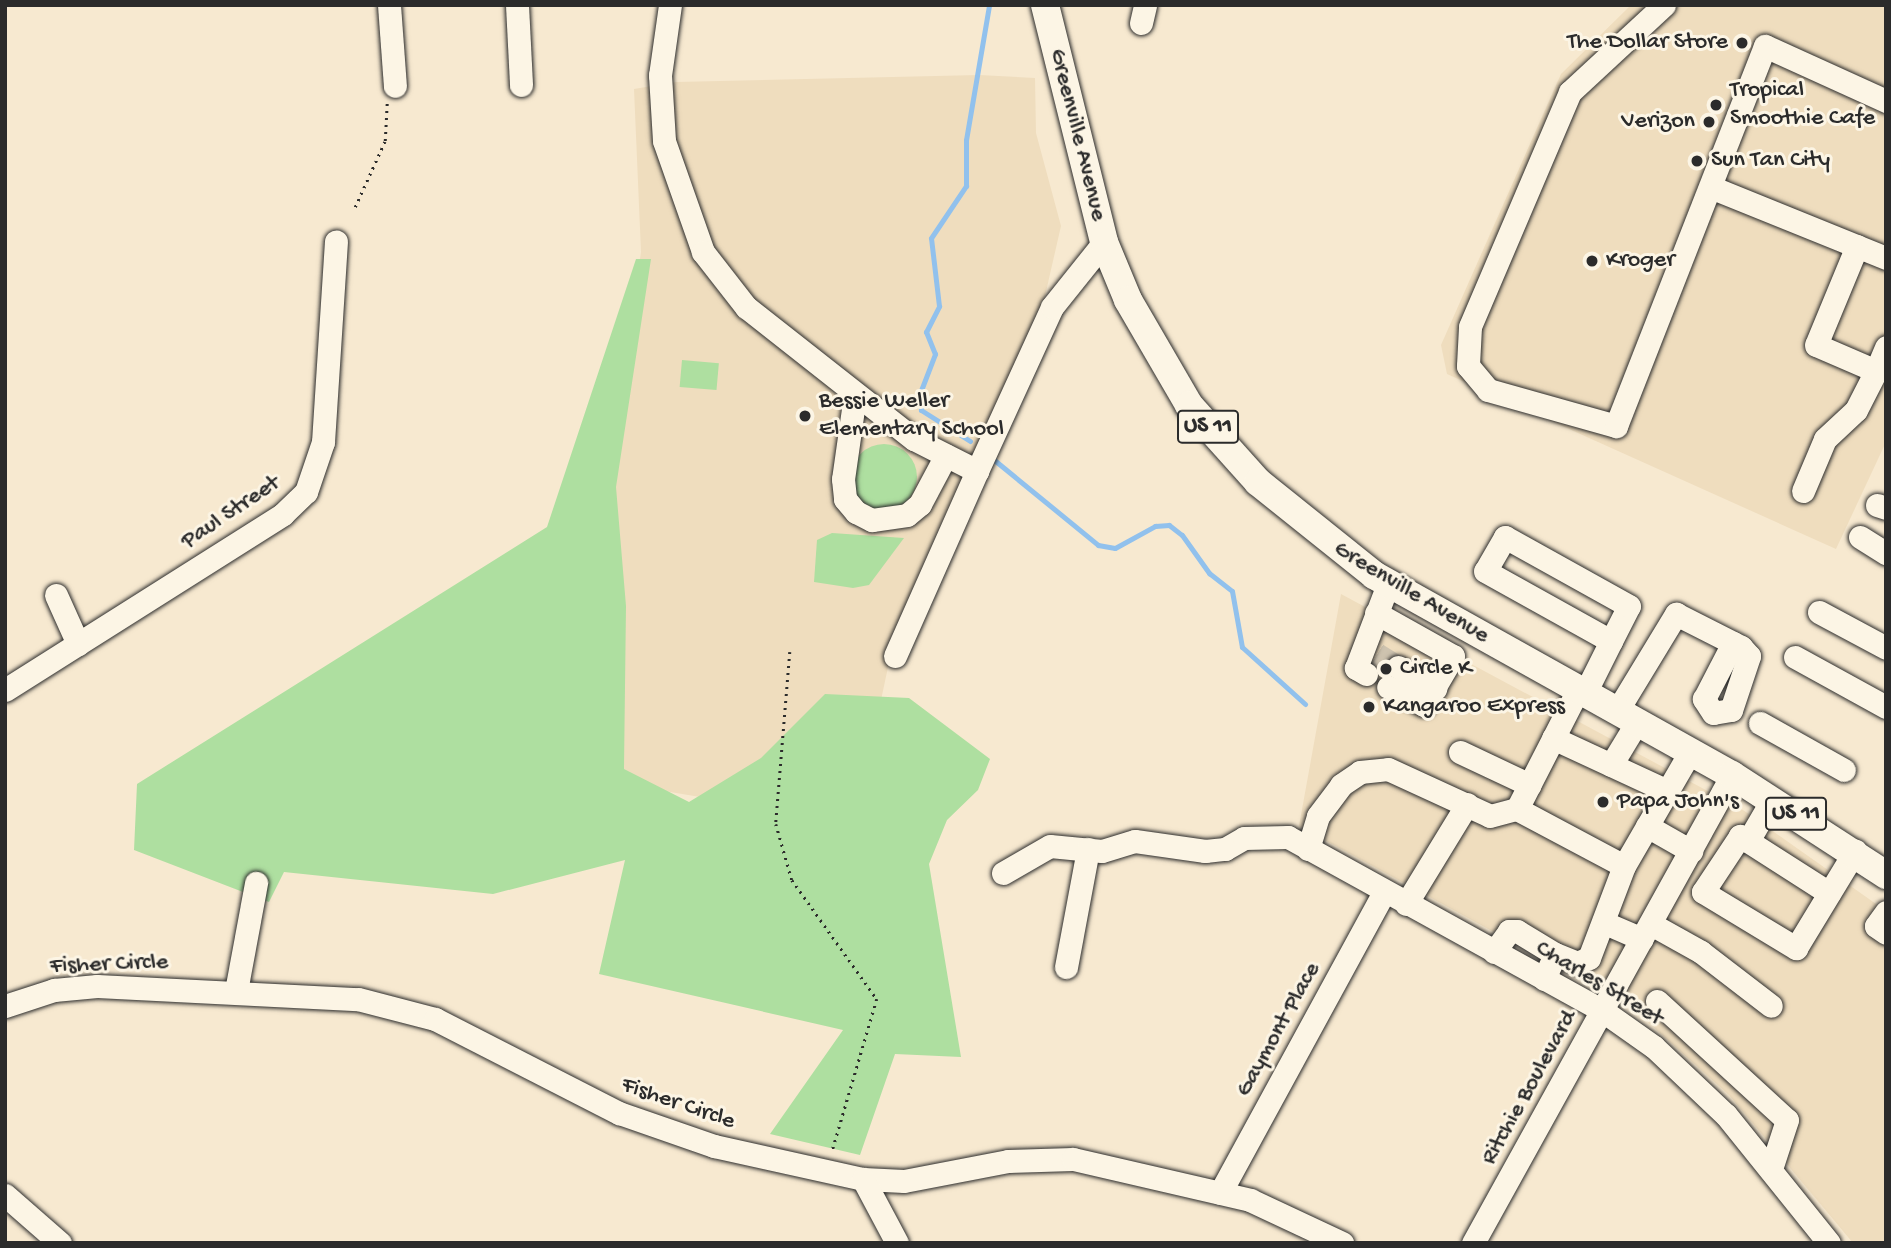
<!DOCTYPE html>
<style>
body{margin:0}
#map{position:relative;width:1891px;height:1248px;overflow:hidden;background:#f7e9d0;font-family:"Gochi Hand",sans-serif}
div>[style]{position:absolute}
.built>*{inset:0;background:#efddbe}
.green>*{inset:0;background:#aedfa0;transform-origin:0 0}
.round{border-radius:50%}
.stream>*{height:5px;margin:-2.5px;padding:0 2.5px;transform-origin:2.5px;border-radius:2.5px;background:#91c1ed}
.minor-tunnel>*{height:23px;margin-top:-11.5px;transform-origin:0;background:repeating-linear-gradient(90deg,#cec3af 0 23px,transparent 0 34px)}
.path>*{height:2.5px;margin-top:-1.25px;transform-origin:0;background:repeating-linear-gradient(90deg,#2b2b2b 0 2px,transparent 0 7px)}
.roads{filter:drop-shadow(0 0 2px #2b2b2b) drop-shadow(0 0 2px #2b2b2b)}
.minor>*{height:23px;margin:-11.5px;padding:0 11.5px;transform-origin:11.5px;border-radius:11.5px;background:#fcf5e5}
.major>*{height:28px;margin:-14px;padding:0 14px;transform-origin:14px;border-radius:14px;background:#fcf5e5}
.dots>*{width:19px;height:19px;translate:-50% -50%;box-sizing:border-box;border:4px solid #fcf5e5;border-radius:50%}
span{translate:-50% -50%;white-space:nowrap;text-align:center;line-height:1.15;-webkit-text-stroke:6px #fcf5e5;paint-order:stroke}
.shield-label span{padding:2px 5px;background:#fcf5e5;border:2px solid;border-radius:5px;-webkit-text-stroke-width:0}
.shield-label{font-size:23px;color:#2b2b2b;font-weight:700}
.poi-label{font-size:24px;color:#2b2b2b}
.right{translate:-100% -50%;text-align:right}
.left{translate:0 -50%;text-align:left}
.street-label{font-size:24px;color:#2b2b2b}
.frame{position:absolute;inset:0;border:7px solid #2b2b2b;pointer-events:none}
</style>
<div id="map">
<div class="built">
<i style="clip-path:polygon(1631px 5px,1886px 5px,1886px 442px,1836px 549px,1447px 374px,1441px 345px,1561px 74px)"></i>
<i style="clip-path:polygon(979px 75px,1035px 78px,1036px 133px,1061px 226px,1045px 296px,895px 634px,855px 823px,599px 780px,608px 479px,641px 252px,634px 89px,676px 82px)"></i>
<i style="clip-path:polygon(1341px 594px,1743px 810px,1886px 911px,1886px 1243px,1853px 1243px,1729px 1095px,1630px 1006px,1299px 826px)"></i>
</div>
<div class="green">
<i style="clip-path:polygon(636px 259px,651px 259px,616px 487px,626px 606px,624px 769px,689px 802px,761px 758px,825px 694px,909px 698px,990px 759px,978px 790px,947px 820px,929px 864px,961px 1057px,895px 1054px,860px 1155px,770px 1134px,843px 1030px,599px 974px,625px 860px,493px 894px,284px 872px,269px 902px,134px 850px,137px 784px,547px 527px)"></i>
<i style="left:682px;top:360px;width:37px;height:27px;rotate:5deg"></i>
<i class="round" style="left:851px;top:444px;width:66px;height:66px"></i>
<i style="clip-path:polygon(832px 533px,904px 538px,869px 585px,853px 588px,814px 582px,817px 540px)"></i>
</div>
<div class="stream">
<i style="left:970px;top:441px;width:58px;rotate:-147.7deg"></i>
<i style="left:921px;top:410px;width:17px;rotate:-93deg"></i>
<i style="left:920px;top:393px;width:42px;rotate:-69deg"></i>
<i style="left:935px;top:354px;width:24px;rotate:-112deg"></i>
<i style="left:926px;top:332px;width:29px;rotate:-63deg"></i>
<i style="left:939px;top:306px;width:68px;rotate:-96.7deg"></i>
<i style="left:931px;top:238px;width:63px;rotate:-56.1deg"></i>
<i style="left:966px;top:186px;width:46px;rotate:-90deg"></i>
<i style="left:966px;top:140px;width:137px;rotate:-80.3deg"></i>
<i style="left:993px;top:459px;width:136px;rotate:39.3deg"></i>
<i style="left:1098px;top:545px;width:17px;rotate:10deg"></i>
<i style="left:1115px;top:548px;width:46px;rotate:-28.8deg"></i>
<i style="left:1155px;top:526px;width:14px;rotate:-4deg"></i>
<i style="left:1169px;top:525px;width:16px;rotate:38deg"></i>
<i style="left:1182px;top:535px;width:47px;rotate:54.6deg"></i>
<i style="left:1209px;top:573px;width:29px;rotate:38deg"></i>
<i style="left:1232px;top:591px;width:57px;rotate:79.9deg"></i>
<i style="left:1242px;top:647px;width:85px;rotate:42.1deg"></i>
</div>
<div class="minor-tunnel">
<i style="left:1377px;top:654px;width:25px;rotate:32deg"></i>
</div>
<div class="path">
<i style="left:355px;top:207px;width:72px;rotate:-65.6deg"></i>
<i style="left:385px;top:141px;width:39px;rotate:-87deg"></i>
<i style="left:790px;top:652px;width:173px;rotate:94.7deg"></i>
<i style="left:776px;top:824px;width:58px;rotate:74.1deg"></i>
<i style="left:792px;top:880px;width:146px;rotate:54.5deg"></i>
<i style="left:877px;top:999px;width:159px;rotate:106.4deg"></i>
</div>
<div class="roads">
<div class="minor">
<i style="left:389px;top:5px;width:81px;rotate:85.8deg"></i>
<i style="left:517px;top:5px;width:80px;rotate:87.1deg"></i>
<i style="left:670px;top:5px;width:71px;rotate:98.1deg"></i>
<i style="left:660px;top:75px;width:66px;rotate:86.5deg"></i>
<i style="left:664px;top:141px;width:118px;rotate:70.6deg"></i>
<i style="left:703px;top:252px;width:70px;rotate:52deg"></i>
<i style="left:746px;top:307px;width:214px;rotate:38.2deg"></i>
<i style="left:914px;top:439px;width:71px;rotate:26.9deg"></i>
<i style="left:977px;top:471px;width:180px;rotate:-65.4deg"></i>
<i style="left:1052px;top:307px;width:83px;rotate:-51.3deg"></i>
<i style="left:1664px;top:5px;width:128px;rotate:137.2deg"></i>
<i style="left:1570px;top:92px;width:255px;rotate:113.1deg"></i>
<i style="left:1470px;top:327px;width:39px;rotate:93deg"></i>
<i style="left:1468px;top:366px;width:31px;rotate:50deg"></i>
<i style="left:1488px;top:390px;width:133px;rotate:15.7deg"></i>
<i style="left:1616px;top:426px;width:408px;rotate:-68.6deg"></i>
<i style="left:1765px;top:46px;width:133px;rotate:24.4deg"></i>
<i style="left:1141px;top:23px;width:18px;rotate:-77deg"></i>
<i style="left:1713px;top:188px;width:187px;rotate:22deg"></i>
<i style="left:1857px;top:246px;width:107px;rotate:112.5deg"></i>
<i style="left:1816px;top:345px;width:65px;rotate:23.4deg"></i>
<i style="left:1876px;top:371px;width:26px;rotate:-67deg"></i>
<i style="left:855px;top:395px;width:85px;rotate:98.1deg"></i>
<i style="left:843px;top:479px;width:20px;rotate:84deg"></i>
<i style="left:845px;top:499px;width:17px;rotate:50deg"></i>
<i style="left:856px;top:512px;width:18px;rotate:27deg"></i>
<i style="left:872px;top:520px;width:35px;rotate:-8deg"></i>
<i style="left:907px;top:515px;width:17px;rotate:-40deg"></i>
<i style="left:920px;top:504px;width:55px;rotate:-62deg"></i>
<i style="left:1803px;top:491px;width:56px;rotate:-67.1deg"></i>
<i style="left:1825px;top:439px;width:42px;rotate:-43.1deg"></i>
<i style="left:1856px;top:410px;width:44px;rotate:-62.9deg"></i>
<i style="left:1877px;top:505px;width:9px;rotate:18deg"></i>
<i style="left:1860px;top:537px;width:31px;rotate:32deg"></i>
<i style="left:56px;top:595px;width:54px;rotate:65.8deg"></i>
<i style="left:1819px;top:612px;width:76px;rotate:28.2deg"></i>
<i style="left:1376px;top:613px;width:88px;rotate:29.2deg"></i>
<i style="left:1453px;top:656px;width:57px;rotate:120.6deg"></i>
<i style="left:1424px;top:705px;width:40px;rotate:-153.4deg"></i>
<i style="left:895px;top:656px;width:202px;rotate:-66.1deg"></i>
<i style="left:1795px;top:657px;width:104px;rotate:28.8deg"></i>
<i style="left:1398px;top:667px;width:43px;rotate:29.6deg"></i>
<i style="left:1366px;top:674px;width:12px;rotate:-149deg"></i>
<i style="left:1356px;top:668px;width:90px;rotate:-69.1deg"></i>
<i style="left:5px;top:690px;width:329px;rotate:-32.3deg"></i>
<i style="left:283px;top:514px;width:32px;rotate:-44deg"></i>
<i style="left:306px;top:492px;width:53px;rotate:-71.2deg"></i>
<i style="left:323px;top:442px;width:201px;rotate:-86.3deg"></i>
<i style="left:1585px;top:693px;width:58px;rotate:-63.4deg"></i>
<i style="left:1611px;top:641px;width:39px;rotate:-63deg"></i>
<i style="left:1629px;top:606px;width:142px;rotate:-150.9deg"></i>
<i style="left:1505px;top:537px;width:39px;rotate:120deg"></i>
<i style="left:1485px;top:571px;width:144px;rotate:29.1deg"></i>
<i style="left:1617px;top:711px;width:114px;rotate:-58.7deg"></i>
<i style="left:1676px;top:614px;width:73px;rotate:26.9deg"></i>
<i style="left:1741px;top:647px;width:12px;rotate:48deg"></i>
<i style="left:1749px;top:656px;width:57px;rotate:108.4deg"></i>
<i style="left:1731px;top:710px;width:18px;rotate:171deg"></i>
<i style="left:1713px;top:713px;width:17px;rotate:-123deg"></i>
<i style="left:1704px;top:699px;width:63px;rotate:-62.6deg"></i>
<i style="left:1760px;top:723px;width:96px;rotate:29.2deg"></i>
<i style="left:1553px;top:738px;width:126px;rotate:24.9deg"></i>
<i style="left:1460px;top:752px;width:77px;rotate:25.2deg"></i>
<i style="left:1611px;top:765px;width:50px;rotate:-58.8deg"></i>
<i style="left:1517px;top:809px;width:134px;rotate:-62.9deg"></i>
<i style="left:1647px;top:826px;width:51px;rotate:29.6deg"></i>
<i style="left:1748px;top:841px;width:48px;rotate:-59.7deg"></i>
<i style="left:1308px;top:849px;width:34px;rotate:-73deg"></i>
<i style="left:1318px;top:816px;width:39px;rotate:-53deg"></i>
<i style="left:1341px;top:785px;width:23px;rotate:-34deg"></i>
<i style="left:1360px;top:772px;width:28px;rotate:-6deg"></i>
<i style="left:1388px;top:769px;width:112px;rotate:24.7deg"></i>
<i style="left:1490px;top:816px;width:28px;rotate:-15deg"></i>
<i style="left:1517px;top:809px;width:121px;rotate:28deg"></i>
<i style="left:1003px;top:873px;width:54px;rotate:-29.9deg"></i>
<i style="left:1050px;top:846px;width:52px;rotate:5.5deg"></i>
<i style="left:1102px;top:851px;width:34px;rotate:-17deg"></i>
<i style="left:1135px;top:841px;width:71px;rotate:8.1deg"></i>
<i style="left:1205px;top:851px;width:20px;rotate:-6deg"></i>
<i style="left:1225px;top:849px;width:22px;rotate:-30deg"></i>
<i style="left:1244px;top:838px;width:44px;rotate:-1.3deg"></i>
<i style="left:1288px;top:837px;width:360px;rotate:28.9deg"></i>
<i style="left:1603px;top:1011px;width:62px;rotate:35.2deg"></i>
<i style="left:1654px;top:1047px;width:99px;rotate:43.4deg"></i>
<i style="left:1726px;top:1115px;width:164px;rotate:51.2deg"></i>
<i style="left:1829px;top:893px;width:106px;rotate:-147.4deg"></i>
<i style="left:1740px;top:836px;width:67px;rotate:123.5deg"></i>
<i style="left:1703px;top:892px;width:109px;rotate:31.1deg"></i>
<i style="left:1796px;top:948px;width:114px;rotate:-58.7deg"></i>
<i style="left:1406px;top:904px;width:117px;rotate:-58.6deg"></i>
<i style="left:1886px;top:912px;width:17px;rotate:126deg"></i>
<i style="left:1876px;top:926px;width:12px;rotate:35deg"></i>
<i style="left:1605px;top:923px;width:40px;rotate:23.4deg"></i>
<i style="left:1651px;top:924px;width:57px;rotate:29.2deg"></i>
<i style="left:1701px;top:952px;width:88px;rotate:37.6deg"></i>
<i style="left:1494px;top:952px;width:26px;rotate:-54deg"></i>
<i style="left:1509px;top:931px;width:8px"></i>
<i style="left:1517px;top:931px;width:44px;rotate:31.2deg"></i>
<i style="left:1066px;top:967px;width:120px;rotate:-79.4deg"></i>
<i style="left:1544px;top:979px;width:27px;rotate:-66deg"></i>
<i style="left:1555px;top:954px;width:24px;rotate:22deg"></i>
<i style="left:1577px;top:963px;width:13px;rotate:-23deg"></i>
<i style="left:1589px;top:958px;width:98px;rotate:-69.2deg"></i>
<i style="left:1624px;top:866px;width:132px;rotate:-59.9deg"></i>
<i style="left:236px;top:991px;width:110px;rotate:-79.5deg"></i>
<i style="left:1657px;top:1001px;width:176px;rotate:42.5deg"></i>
<i style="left:1787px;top:1120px;width:52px;rotate:108.1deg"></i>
<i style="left:5px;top:1006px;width:52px;rotate:-18.1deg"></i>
<i style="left:54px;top:990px;width:43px;rotate:-5.3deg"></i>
<i style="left:97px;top:986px;width:261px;rotate:2.9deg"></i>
<i style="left:358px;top:999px;width:80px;rotate:14.6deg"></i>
<i style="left:435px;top:1019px;width:207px;rotate:27.1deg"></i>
<i style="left:619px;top:1113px;width:101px;rotate:19.2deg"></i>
<i style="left:714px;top:1146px;width:153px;rotate:12.5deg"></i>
<i style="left:863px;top:1179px;width:41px;rotate:2.8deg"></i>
<i style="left:904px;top:1181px;width:106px;rotate:-10.9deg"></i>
<i style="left:1008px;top:1161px;width:65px;rotate:-1.8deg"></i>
<i style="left:1073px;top:1159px;width:182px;rotate:13deg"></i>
<i style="left:1250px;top:1200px;width:102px;rotate:25.1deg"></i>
<i style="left:863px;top:1179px;width:72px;rotate:62deg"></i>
<i style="left:1220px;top:1193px;width:343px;rotate:-61.4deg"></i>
<i style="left:5px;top:1195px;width:73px;rotate:41.1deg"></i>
<i style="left:1473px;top:1243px;width:535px;rotate:-61.04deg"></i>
</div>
<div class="major">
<i style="left:1045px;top:5px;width:244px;rotate:76deg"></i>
<i style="left:1104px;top:242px;width:63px;rotate:67.5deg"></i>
<i style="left:1128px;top:300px;width:121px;rotate:59.8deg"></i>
<i style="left:1189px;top:405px;width:103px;rotate:48.1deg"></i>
<i style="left:1258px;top:482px;width:149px;rotate:38.7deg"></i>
<i style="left:1374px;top:575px;width:410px;rotate:29.2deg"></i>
<i style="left:1732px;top:775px;width:184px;rotate:33deg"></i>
</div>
</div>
<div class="dots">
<i style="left:1742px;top:43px;background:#2b2b2b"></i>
<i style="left:1716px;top:105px;background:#2b2b2b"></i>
<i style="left:1709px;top:122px;background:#2b2b2b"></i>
<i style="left:1697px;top:161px;background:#2b2b2b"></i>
<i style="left:1592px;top:261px;background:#2b2b2b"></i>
<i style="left:805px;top:416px;background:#2b2b2b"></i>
<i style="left:1386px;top:669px;background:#2b2b2b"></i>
<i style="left:1369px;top:707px;background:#2b2b2b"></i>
<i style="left:1603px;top:802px;background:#2b2b2b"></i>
</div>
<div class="shield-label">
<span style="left:1208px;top:427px">US 11</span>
<span style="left:1796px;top:814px">US 11</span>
</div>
<div class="poi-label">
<span class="right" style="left:1728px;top:43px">The Dollar Store</span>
<span class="left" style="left:1730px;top:105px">Tropical<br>Smoothie Cafe</span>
<span class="right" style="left:1695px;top:122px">Verizon</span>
<span class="left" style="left:1711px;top:161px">Sun Tan City</span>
<span class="left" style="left:1606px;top:261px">Kroger</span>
<span class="left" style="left:819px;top:416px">Bessie Weller<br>Elementary School</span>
<span class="left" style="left:1400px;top:669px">Circle K</span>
<span class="left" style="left:1383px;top:707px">Kangaroo Express</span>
<span class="left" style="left:1617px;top:802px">Papa John's</span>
</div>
<div class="street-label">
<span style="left:1077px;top:135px;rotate:76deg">Greenville Avenue</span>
<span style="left:231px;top:513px;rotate:-34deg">Paul Street</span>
<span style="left:1411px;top:593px;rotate:31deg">Greenville Avenue</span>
<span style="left:109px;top:965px;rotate:-2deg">Fisher Circle</span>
<span style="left:1599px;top:984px;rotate:31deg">Charles Street</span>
<span style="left:1279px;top:1030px;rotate:-61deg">Gaymont Place</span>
<span style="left:1530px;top:1088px;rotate:-61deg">Ritchie Boulevard</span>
<span style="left:678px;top:1104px;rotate:19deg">Fisher Circle</span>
</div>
<div class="frame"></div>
</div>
